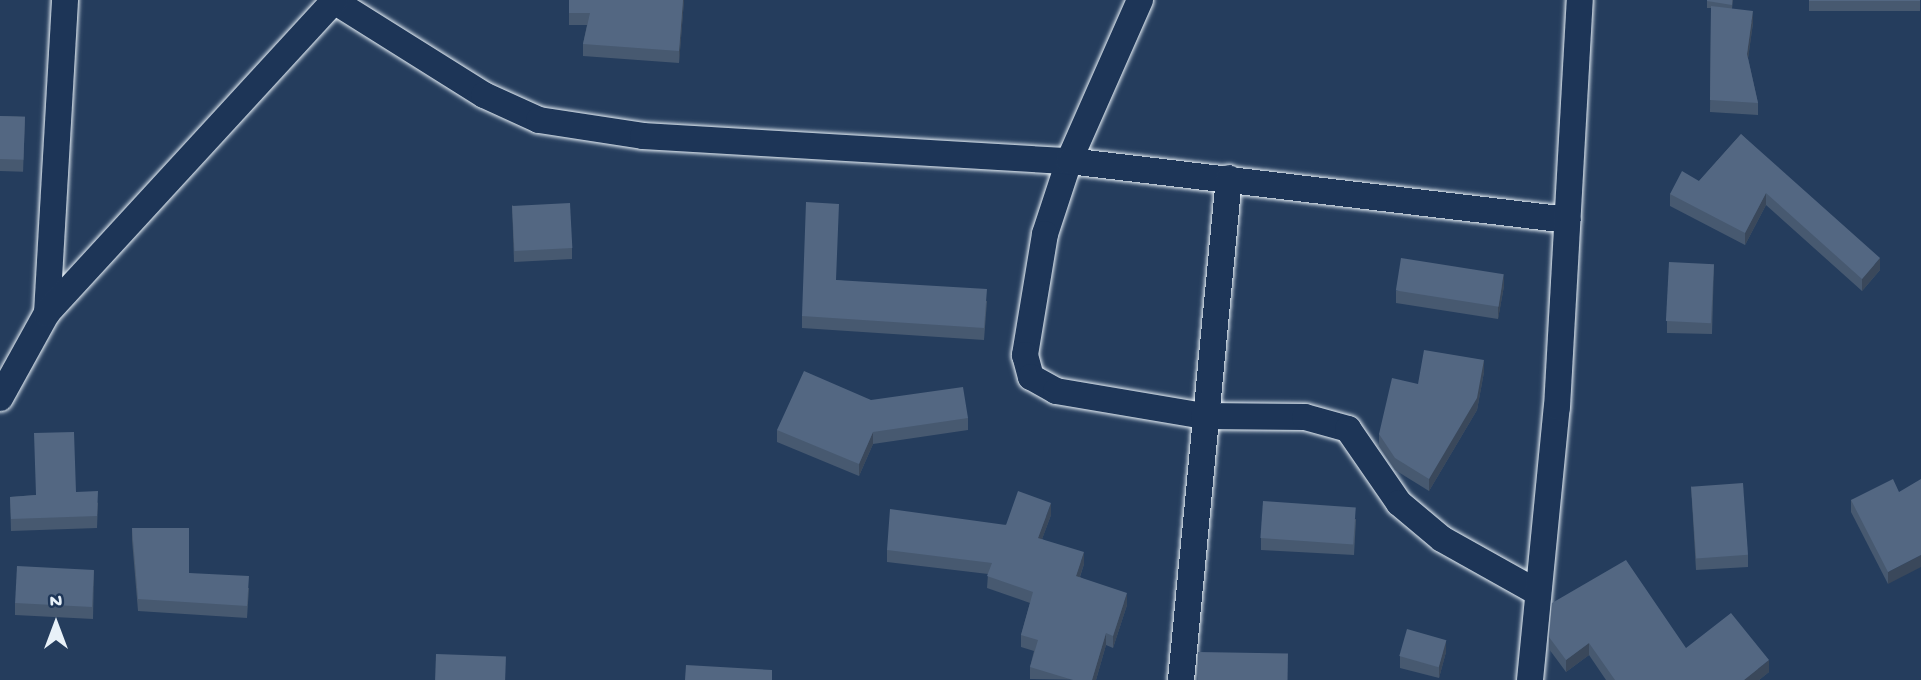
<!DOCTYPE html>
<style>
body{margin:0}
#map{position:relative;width:1921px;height:680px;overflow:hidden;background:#253d5d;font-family:"Gochi Hand",sans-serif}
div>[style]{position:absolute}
.roads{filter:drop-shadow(0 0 2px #e8f1f8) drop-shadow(0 0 2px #e8f1f8)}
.minor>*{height:26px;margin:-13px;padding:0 13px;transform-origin:13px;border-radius:13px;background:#1d3557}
.wall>*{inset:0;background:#475970;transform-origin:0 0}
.shaded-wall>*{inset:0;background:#3a485b}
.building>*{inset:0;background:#536782;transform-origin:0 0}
span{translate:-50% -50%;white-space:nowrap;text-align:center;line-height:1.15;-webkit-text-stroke:6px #1d3557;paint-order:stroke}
.north{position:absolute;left:21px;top:589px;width:70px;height:70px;-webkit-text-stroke:5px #1d3557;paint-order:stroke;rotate:0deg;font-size:19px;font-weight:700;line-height:28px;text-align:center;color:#e8f1f8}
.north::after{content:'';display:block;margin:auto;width:24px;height:32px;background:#e8f1f8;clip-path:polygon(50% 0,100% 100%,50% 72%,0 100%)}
</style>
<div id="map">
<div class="roads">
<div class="minor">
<i style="left:1140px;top:0;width:176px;rotate:113.8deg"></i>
<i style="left:1069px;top:161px;width:77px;rotate:108.2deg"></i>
<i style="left:1045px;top:234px;width:123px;rotate:99.4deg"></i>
<i style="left:1025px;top:355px;width:23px;rotate:75deg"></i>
<i style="left:1031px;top:377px;width:29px;rotate:29deg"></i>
<i style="left:1056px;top:391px;width:150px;rotate:9.6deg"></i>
<i style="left:1204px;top:416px;width:101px;rotate:0.6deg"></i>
<i style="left:1305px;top:417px;width:45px;rotate:15.6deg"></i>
<i style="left:1348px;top:429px;width:90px;rotate:55.4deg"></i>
<i style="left:1399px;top:503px;width:56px;rotate:39.9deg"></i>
<i style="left:1442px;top:539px;width:107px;rotate:29.2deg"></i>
<i style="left:334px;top:1px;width:177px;rotate:32.1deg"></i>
<i style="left:484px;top:95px;width:60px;rotate:24.4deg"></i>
<i style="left:539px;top:120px;width:105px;rotate:8.7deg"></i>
<i style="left:643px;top:136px;width:427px;rotate:3.4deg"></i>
<i style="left:1069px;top:161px;width:502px;rotate:6.74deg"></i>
<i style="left:47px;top:313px;width:314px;rotate:-86.7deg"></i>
<i style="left:0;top:398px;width:97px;rotate:-61.1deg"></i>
<i style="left:47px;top:313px;width:425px;rotate:-47.4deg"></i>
<i style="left:1181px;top:680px;width:504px;rotate:-84.54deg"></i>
<i style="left:1530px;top:680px;width:274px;rotate:-84.4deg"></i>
<i style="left:1557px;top:407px;width:408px;rotate:-86.8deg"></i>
</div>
</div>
<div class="wall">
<i style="clip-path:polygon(569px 0,684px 0,679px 63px,583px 56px,583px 44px,587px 25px,569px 25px)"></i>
<i style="clip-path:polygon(1707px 0,1733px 0,1732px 9px,1753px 23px,1748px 58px,1758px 103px,1758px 115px,1710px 112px,1711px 8px,1707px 8px)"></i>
<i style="left:1809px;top:0;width:111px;height:11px"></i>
<i style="left:0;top:116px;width:25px;height:55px;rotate:2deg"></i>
<i style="clip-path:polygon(1741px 134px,1880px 270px,1862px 291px,1766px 205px,1745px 245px,1670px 206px,1670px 194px,1699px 181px)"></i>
<i style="clip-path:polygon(512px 205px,572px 248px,572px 259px,514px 262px)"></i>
<i style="clip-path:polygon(1714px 264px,1712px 334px,1667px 333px,1667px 321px)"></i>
<i style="clip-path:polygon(837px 280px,987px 301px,984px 340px,802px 328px,802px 316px)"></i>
<i style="clip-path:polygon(1504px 286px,1498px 319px,1396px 303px,1396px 291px)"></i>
<i style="clip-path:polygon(1484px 372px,1477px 410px,1429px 491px,1395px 470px,1379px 446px,1379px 434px,1418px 384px)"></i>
<i style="clip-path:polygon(871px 400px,968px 418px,968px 430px,873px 444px,859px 476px,777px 442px,777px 430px)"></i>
<i style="clip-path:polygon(1691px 486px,1748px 555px,1748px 567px,1696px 570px)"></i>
<i style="clip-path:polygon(76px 492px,98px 503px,97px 528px,11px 531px,10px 497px)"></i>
<i style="clip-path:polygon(1899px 492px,1888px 584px,1851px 512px,1851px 500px)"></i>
<i style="clip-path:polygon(1051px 515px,1042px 539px,1084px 564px,1080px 577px,1127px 605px,1113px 648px,1106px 645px,1096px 680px,1030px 679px,1030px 667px,1034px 651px,1021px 647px,1021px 635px,1030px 603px,987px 588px,988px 574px,887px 562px,887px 550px)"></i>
<i style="clip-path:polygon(1356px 519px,1354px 555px,1261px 550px,1261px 538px)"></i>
<i style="clip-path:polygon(132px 528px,189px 573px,249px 588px,247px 618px,138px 611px,132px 540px)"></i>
<i style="clip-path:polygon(94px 570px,93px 619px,15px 615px,15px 603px)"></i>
<i style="clip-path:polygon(1549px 637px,1686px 648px,1769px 672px,1759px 680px,1606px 680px,1589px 655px,1566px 672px,1549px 649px)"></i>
<i style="clip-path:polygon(1446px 652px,1439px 678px,1400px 668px,1400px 656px)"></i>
</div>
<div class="shaded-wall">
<i style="clip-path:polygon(683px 0,684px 0,679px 63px,679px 51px)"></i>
<i style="clip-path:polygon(1753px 11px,1753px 23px,1747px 66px,1747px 54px)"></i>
<i style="clip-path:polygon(1766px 193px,1766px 205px,1745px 245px,1745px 233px)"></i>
<i style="clip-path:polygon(1880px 258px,1880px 270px,1862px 291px,1862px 279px)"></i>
<i style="clip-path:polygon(1504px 274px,1504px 286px,1498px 319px,1498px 307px)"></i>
<i style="clip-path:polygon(1484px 360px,1484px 372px,1477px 410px,1429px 491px,1429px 479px)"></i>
<i style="clip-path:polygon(873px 432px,873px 444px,859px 476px,859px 464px)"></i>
<i style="clip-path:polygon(1051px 503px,1051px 515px,1038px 550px,1038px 538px)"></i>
<i style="clip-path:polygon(1084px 552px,1084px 564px,1076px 588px,1076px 576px)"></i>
<i style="clip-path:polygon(1921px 555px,1921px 567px,1888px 584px,1888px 572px)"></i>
<i style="clip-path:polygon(1127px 593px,1127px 605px,1113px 648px,1113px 636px)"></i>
<i style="clip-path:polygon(1106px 633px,1106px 645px,1096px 680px,1092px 680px)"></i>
<i style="clip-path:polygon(1446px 640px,1446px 652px,1439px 678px,1439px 666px)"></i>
<i style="clip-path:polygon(1589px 643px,1589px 655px,1566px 672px,1566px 660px)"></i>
<i style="clip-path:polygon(1769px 660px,1769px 672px,1759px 680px,1744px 680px)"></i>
</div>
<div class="building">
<i style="clip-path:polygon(569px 0,683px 0,679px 51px,583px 44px,590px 13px,569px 13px)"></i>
<i style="clip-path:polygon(1707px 0,1732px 0,1732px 5px,1707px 1px)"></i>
<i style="left:1809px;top:0;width:111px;height:1px"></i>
<i style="clip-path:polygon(1711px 6px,1753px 11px,1747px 54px,1758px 103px,1710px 100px)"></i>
<i style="left:0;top:116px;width:25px;height:43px;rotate:2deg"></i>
<i style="clip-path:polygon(1741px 134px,1880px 258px,1862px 279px,1766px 193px,1745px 233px,1670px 194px,1682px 171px,1699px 181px)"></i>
<i style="clip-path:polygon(806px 202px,839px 204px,836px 280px,987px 289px,984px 328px,802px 316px)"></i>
<i style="left:570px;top:203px;width:45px;height:58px;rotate:87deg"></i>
<i style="left:1401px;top:258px;width:104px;height:33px;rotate:9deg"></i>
<i style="left:1669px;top:262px;width:45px;height:59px;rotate:3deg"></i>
<i style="clip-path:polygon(1424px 350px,1484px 360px,1477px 398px,1429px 479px,1395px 458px,1379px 434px,1392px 378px,1418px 384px)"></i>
<i style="clip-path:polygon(804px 371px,871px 400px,963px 387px,968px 418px,873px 432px,859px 464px,777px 430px)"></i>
<i style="clip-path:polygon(74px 432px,76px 492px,98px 491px,97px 516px,11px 519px,10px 497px,36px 495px,34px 433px)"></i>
<i style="clip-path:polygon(1893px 479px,1899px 492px,1921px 479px,1921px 555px,1888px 572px,1851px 500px)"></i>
<i style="left:1743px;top:483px;width:72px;height:52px;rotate:86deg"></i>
<i style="clip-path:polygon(1018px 491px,1051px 503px,1038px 538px,1084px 552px,1076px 576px,1127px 593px,1113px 636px,1106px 633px,1092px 680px,1073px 680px,1030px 667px,1038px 640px,1021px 635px,1033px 592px,987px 576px,992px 563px,887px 550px,890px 509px,1006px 525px)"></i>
<i style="left:1263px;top:501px;width:93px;height:37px;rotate:4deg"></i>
<i style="clip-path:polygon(132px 528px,189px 528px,189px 573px,249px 576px,247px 606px,138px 599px)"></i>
<i style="clip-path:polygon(1626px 560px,1686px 648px,1731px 613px,1769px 660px,1744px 680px,1615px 680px,1589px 643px,1566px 660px,1549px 637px,1552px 603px)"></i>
<i style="left:17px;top:566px;width:77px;height:37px;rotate:3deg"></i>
<i style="left:1407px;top:629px;width:41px;height:28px;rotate:16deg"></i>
<i style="left:1198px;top:652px;width:90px;height:28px;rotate:1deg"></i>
<i style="left:436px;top:654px;width:70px;height:26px;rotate:2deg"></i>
<i style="clip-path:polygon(686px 665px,772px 670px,772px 680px,685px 680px)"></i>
</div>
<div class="north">N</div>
</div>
